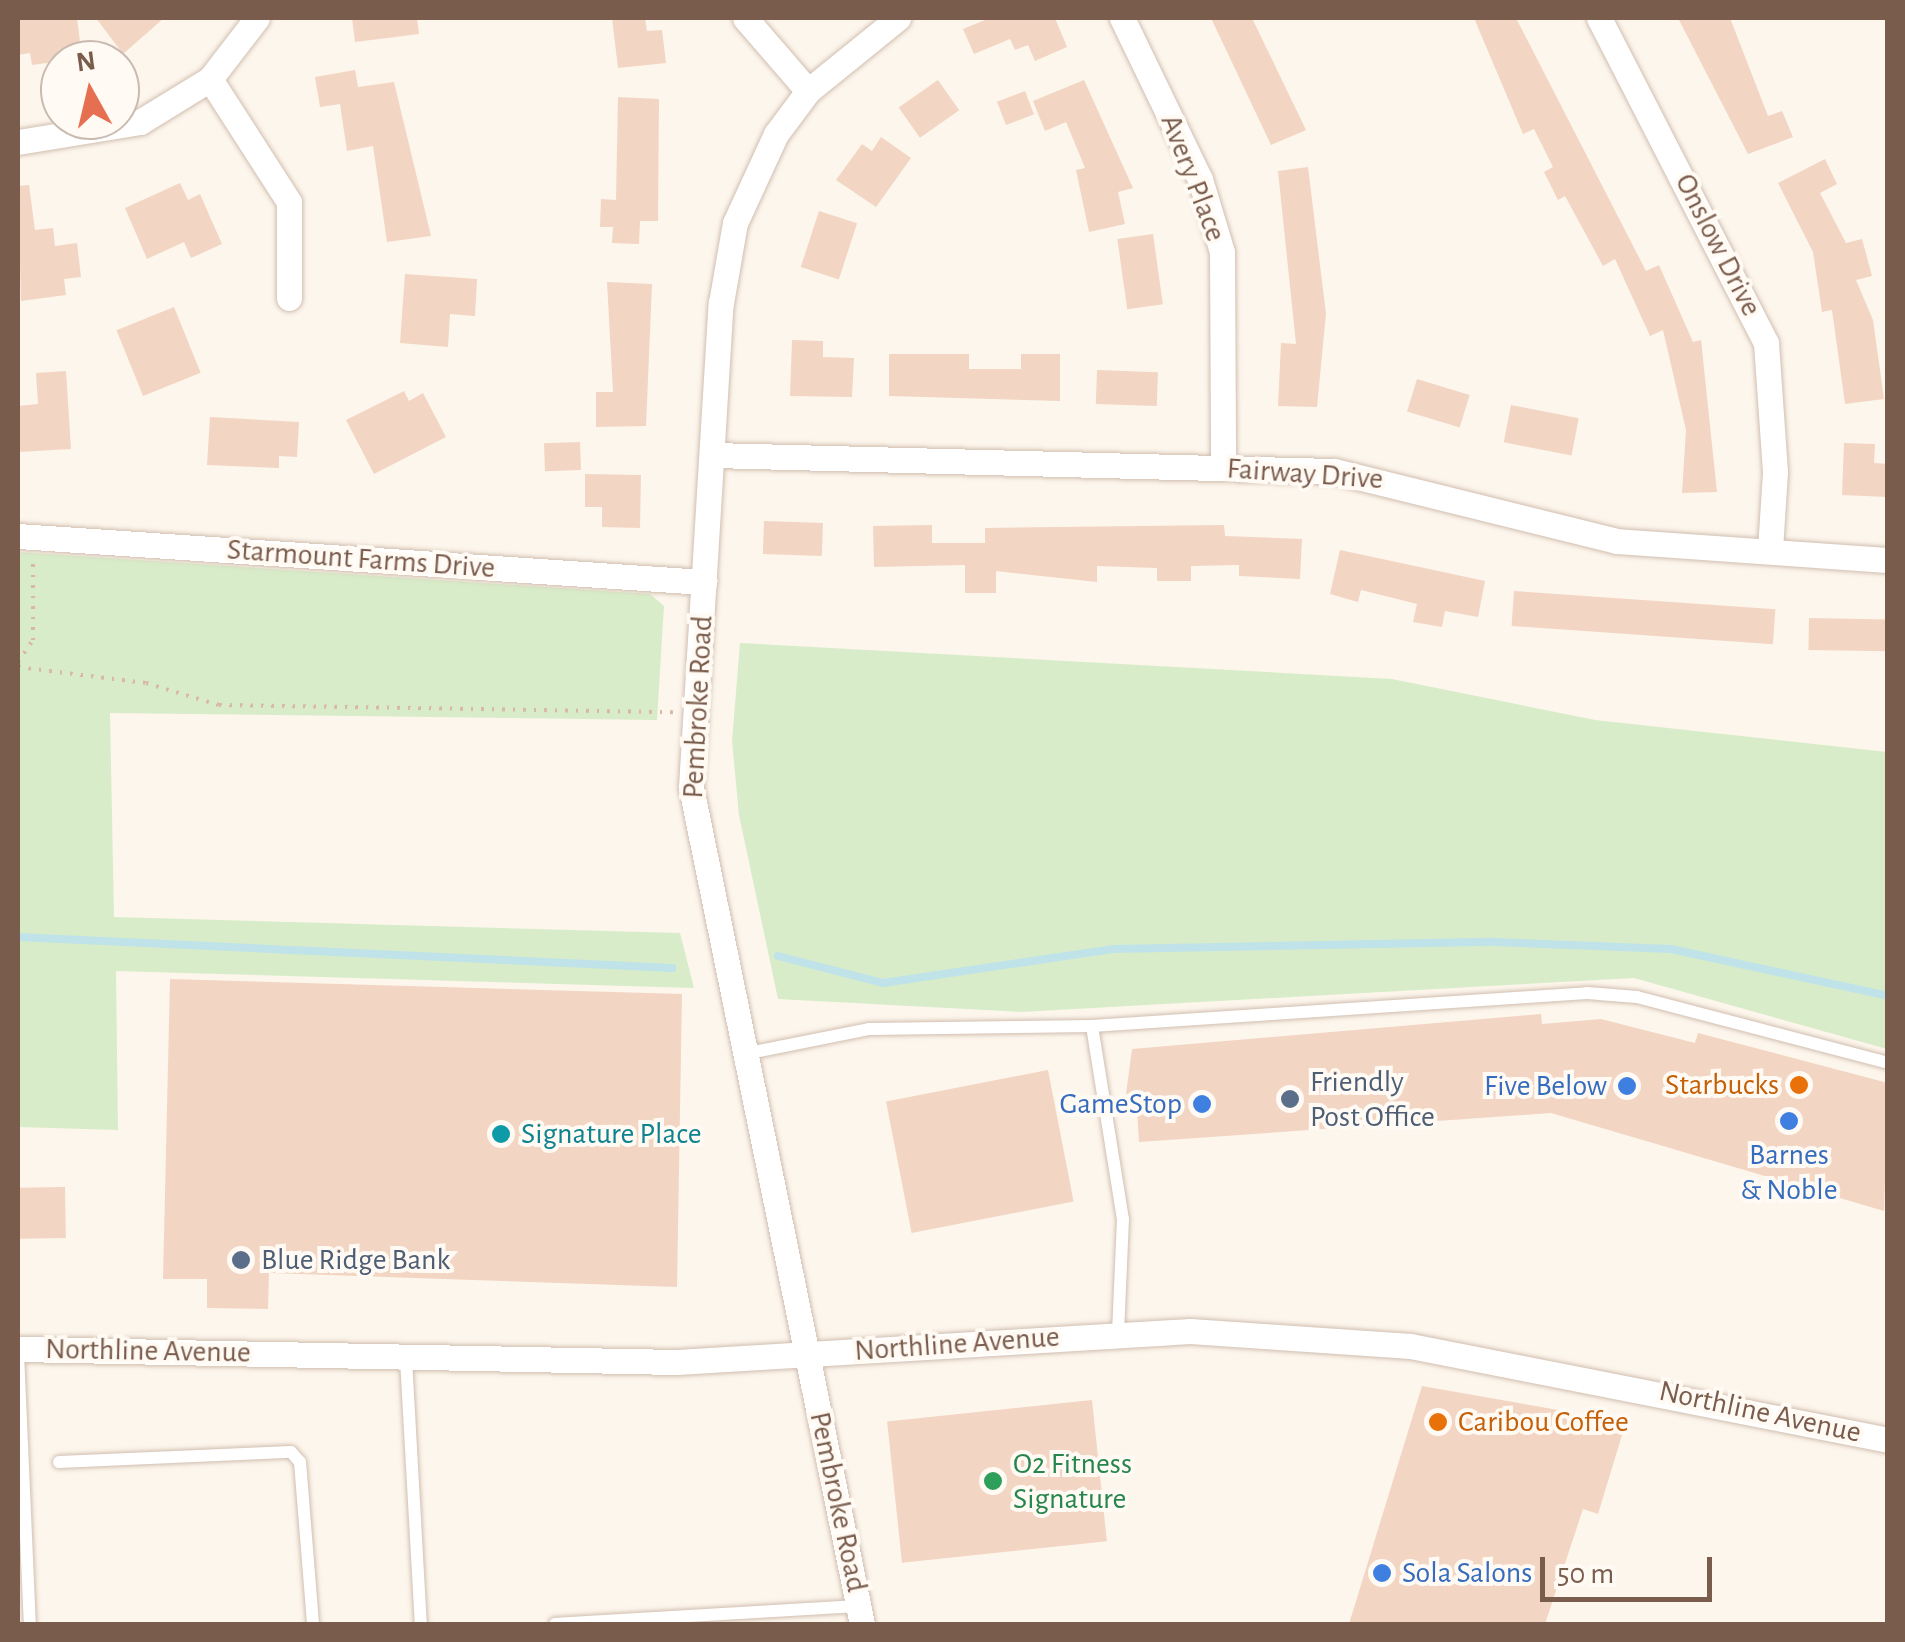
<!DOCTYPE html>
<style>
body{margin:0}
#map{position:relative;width:1905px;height:1642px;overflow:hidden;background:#fdf6ec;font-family:"Alegreya Sans",sans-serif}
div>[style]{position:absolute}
.green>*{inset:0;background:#d8ecc9}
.stream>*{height:8px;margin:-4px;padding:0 4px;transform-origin:4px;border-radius:4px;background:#bfe3e8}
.building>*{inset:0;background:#f3d5c3;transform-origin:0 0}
.path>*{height:4px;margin-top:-2px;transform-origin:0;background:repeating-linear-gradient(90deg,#d9b8a5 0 2.5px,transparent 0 10.5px)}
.roads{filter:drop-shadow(0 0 2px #d1beb0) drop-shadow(0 0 2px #d1beb0)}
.lane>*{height:12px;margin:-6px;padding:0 6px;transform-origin:6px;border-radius:6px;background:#fff}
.street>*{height:25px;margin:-12.5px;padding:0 12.5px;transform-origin:12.5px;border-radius:12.5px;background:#fff}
.dots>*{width:28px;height:28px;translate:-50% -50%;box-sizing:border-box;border:5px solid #fffaf3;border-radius:50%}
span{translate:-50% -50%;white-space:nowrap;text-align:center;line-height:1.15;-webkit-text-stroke:8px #fffaf3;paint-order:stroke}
.street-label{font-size:30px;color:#7a5c4d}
.service-label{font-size:30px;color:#4e5e75}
.left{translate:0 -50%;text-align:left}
.food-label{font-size:30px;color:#c56008}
.right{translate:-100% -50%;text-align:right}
.shop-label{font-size:30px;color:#366cbe}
.culture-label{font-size:30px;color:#0d838f}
.leisure-label{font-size:30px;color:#27864d}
.frame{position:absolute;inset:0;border:20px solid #7a5c4d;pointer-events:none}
.north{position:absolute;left:40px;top:40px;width:100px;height:100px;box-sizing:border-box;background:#fffaf3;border:2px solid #cabbb1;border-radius:50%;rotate:352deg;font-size:28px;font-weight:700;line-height:40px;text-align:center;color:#7a5c4d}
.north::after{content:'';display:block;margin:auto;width:35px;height:45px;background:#e76f51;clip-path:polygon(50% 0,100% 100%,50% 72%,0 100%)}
.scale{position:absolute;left:1540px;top:1557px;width:172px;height:45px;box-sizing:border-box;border:5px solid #7a5c4d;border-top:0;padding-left:12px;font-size:30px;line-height:35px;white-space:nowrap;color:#7a5c4d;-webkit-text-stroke:8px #fffaf3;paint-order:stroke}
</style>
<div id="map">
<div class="green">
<i style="clip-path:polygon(18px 552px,650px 594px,664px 606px,657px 720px,110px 713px,114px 917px,680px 933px,694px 988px,116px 971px,118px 1130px,18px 1127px)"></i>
<i style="clip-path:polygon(740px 643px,1392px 679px,1595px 720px,1887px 752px,1887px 1049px,1634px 978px,1021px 1012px,778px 999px,739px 815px,732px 741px)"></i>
</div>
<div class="stream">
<i style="left:18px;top:937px;width:655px;rotate:2.71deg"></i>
<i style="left:778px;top:956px;width:108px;rotate:14.4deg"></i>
<i style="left:883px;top:983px;width:232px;rotate:-8.4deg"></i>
<i style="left:1113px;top:949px;width:381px;rotate:-1.1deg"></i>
<i style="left:1494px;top:942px;width:177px;rotate:2.3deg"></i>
<i style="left:1671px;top:949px;width:222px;rotate:12.2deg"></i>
</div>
<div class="building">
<i style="clip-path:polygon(18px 18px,77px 18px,82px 58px,32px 65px,30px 53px,18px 55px)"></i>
<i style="clip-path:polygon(96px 18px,164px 18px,123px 54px)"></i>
<i style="clip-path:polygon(352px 18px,417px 18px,419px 34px,355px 42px)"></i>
<i style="clip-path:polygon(612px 18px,645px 18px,647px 31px,662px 30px,666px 63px,618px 68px)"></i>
<i style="clip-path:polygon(990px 18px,1055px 18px,1067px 47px,1035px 61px,1028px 45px,1015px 50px,1010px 39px,974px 54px,963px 29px)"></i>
<i style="clip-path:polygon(1211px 18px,1252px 18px,1306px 130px,1271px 145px)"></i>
<i style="clip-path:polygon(1474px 18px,1516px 18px,1646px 271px,1659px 265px,1693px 342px,1701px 340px,1717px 492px,1682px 493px,1686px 430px,1663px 330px,1650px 336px,1615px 259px,1603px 266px,1565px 196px,1558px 200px,1544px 172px,1553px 167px,1534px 129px,1523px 134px)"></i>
<i style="clip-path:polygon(1678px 18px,1730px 18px,1768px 116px,1782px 111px,1793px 137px,1748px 154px)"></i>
<i style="clip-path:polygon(355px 70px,358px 87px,394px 82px,431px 236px,387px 242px,373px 146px,347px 151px,340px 104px,320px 107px,315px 77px)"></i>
<i style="left:938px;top:80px;width:37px;height:48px;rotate:55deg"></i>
<i style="clip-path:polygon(1084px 80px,1133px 188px,1118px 192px,1125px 224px,1089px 232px,1076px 170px,1085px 168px,1066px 122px,1045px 131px,1033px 101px)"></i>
<i style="left:1025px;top:91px;width:25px;height:30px;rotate:69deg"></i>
<i style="clip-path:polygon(618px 97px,659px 99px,658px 221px,640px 221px,639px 244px,612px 243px,613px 227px,600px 227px,601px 199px,616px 200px)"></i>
<i style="clip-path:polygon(881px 137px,911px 158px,876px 207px,836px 180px,862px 144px,872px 151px)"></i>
<i style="clip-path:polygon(1825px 159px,1837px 184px,1820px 193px,1846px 243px,1862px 239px,1872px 276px,1856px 280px,1873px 320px,1884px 399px,1845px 404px,1832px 310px,1822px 312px,1813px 252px,1778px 183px)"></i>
<i style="clip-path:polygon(1308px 167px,1326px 314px,1317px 407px,1278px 406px,1281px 343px,1296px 344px,1278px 171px)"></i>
<i style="clip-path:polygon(180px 183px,188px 200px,200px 194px,222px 244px,191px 258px,184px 242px,147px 259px,125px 208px)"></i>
<i style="clip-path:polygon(29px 185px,35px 230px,53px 228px,55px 246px,77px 243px,81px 277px,64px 279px,66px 295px,21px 301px,18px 186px)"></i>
<i style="left:819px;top:211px;width:40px;height:59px;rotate:18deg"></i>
<i style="left:1153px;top:234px;width:71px;height:36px;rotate:82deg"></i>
<i style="clip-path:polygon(405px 274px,477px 279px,475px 316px,450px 314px,448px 347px,400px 343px)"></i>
<i style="clip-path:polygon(607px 282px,652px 284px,646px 426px,596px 427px,596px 392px,613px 392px)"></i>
<i style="left:174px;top:307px;width:71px;height:62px;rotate:68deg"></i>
<i style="clip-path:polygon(792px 340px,823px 341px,823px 357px,854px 358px,852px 397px,790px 396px)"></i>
<i style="clip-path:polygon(889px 354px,969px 354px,969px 369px,1021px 369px,1021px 354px,1060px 354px,1060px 401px,889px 396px)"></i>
<i style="left:1097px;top:370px;width:61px;height:34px;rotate:2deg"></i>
<i style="clip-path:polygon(66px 371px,71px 449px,18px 452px,18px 406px,38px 404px,36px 373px)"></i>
<i style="left:1417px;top:379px;width:55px;height:34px;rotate:17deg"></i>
<i style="clip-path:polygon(404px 391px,409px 401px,423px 393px,446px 437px,374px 474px,346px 420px)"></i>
<i style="left:1511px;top:405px;width:69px;height:38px;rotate:11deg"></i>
<i style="clip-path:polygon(210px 417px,299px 422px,297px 457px,279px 456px,279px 468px,207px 465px)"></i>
<i style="left:580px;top:442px;width:28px;height:36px;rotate:88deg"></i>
<i style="clip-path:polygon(1844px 443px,1875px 444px,1874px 463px,1888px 464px,1888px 497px,1842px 495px)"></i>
<i style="clip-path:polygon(585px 474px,641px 475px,640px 528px,602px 527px,602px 507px,585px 507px)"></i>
<i style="left:764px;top:521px;width:59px;height:33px;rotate:2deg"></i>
<i style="clip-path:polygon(932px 525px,932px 543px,985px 543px,985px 528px,1224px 525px,1225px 536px,1302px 539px,1300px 579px,1239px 576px,1239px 565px,1191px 566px,1191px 581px,1157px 581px,1157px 568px,1097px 566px,1097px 582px,996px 571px,996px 593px,965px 593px,965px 565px,874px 567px,873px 526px)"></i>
<i style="clip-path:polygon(1340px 550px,1485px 581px,1478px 617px,1445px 611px,1442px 627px,1413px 622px,1417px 604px,1361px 590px,1358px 602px,1330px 594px)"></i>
<i style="left:1514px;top:591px;width:262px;height:35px;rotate:4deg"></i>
<i style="left:1809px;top:618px;width:79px;height:32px;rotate:1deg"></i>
<i style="clip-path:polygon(170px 979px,682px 994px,677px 1287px,269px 1273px,268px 1309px,207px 1308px,207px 1279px,163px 1279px)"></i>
<i style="clip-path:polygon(1541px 1014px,1542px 1024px,1601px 1019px,1695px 1043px,1698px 1033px,1888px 1083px,1884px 1211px,1551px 1113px,1139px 1142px,1136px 1093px,1126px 1094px,1132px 1049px)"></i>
<i style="left:1048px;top:1070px;width:134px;height:165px;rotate:79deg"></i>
<i style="left:65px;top:1187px;width:51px;height:47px;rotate:89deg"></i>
<i style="clip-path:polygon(1422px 1386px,1626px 1422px,1598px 1514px,1583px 1509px,1545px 1624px,1349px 1624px)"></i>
<i style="left:1092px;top:1400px;width:142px;height:206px;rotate:84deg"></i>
</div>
<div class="path">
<i style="left:18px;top:662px;width:27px;rotate:-56deg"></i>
<i style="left:33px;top:640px;width:77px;rotate:-90deg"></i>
<i style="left:18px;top:667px;width:129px;rotate:7.1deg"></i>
<i style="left:146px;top:683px;width:76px;rotate:16.8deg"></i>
<i style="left:219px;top:705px;width:454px;rotate:0.9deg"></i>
</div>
<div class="roads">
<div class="lane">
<i style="left:1092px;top:1026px;width:195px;rotate:80.9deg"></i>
<i style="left:1123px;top:1219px;width:113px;rotate:92.5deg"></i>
<i style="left:744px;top:1054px;width:127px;rotate:-11.3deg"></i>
<i style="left:869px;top:1029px;width:223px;rotate:-0.8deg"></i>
<i style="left:1092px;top:1026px;width:496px;rotate:-3.8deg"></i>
<i style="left:1587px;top:993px;width:50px;rotate:4.6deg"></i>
<i style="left:1637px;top:997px;width:260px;rotate:14.7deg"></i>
<i style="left:18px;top:1353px;width:271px;rotate:87.5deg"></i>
<i style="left:406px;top:1359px;width:265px;rotate:86.8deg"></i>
<i style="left:59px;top:1462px;width:232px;rotate:-2.5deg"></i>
<i style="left:291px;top:1452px;width:13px;rotate:48deg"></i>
<i style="left:300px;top:1462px;width:163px;rotate:85.4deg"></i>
<i style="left:555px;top:1624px;width:306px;rotate:-3.4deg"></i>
</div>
<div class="street">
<i style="left:745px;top:18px;width:96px;rotate:49.2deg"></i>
<i style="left:1122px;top:18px;width:179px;rotate:64.2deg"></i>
<i style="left:1200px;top:179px;width:76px;rotate:73.2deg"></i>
<i style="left:1222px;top:252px;width:216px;rotate:89.7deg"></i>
<i style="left:1599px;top:18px;width:365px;rotate:62.8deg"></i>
<i style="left:1766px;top:343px;width:129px;rotate:86deg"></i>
<i style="left:1775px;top:472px;width:78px;rotate:93.7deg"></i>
<i style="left:210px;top:79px;width:146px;rotate:57.3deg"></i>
<i style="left:289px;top:202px;width:96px;rotate:90deg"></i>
<i style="left:18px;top:142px;width:124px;rotate:-9.3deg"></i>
<i style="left:140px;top:122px;width:82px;rotate:-31.6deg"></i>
<i style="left:210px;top:79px;width:77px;rotate:-52.4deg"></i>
<i style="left:713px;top:455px;width:621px;rotate:1.48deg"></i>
<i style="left:1334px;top:471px;width:291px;rotate:13.9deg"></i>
<i style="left:1616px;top:541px;width:273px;rotate:4deg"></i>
<i style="left:18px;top:536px;width:688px;rotate:3.84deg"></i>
<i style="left:18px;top:1349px;width:659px;rotate:1.13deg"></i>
<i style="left:677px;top:1362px;width:514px;rotate:-3.46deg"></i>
<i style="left:1190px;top:1331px;width:221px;rotate:3.9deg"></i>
<i style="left:1410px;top:1346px;width:487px;rotate:11.1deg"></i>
<i style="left:862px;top:1624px;width:854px;rotate:-101.55deg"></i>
<i style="left:691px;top:787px;width:485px;rotate:-86.5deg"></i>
<i style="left:721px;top:303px;width:81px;rotate:-80.1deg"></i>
<i style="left:735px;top:223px;width:98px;rotate:-65.3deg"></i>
<i style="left:776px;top:134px;width:54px;rotate:-53.3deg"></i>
<i style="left:808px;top:91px;width:116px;rotate:-39deg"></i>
</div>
</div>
<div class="dots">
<i style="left:1799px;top:1085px;background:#e8710a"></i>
<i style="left:1627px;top:1086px;background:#3f7fe0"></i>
<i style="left:1290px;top:1099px;background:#5c6f8a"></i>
<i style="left:1202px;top:1104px;background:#3f7fe0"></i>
<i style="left:1789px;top:1121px;background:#3f7fe0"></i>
<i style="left:501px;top:1134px;background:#0f9aa8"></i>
<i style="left:241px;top:1260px;background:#5c6f8a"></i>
<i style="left:1438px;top:1422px;background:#e8710a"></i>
<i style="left:993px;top:1481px;background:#2e9e5b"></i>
<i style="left:1382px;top:1573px;background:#3f7fe0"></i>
</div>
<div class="street-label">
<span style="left:1193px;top:178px;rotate:69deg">Avery Place</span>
<span style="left:1718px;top:245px;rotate:63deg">Onslow Drive</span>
<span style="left:1305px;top:474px;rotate:4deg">Fairway Drive</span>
<span style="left:361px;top:559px;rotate:4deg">Starmount Farms Drive</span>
<span style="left:698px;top:707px;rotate:-87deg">Pembroke Road</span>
<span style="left:957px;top:1344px;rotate:-4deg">Northline Avenue</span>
<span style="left:148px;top:1351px;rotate:1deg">Northline Avenue</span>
<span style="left:1760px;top:1412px;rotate:12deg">Northline Avenue</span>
<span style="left:838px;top:1502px;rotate:78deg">Pembroke Road</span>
</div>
<div class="service-label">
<span class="left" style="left:1310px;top:1099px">Friendly<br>Post Office</span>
<span class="left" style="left:261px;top:1260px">Blue Ridge Bank</span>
</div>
<div class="food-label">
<span class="right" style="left:1779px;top:1085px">Starbucks</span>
<span class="left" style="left:1458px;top:1422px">Caribou Coffee</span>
</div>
<div class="shop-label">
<span class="right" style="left:1607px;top:1086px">Five Below</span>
<span class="right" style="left:1182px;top:1104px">GameStop</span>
<span style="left:1789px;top:1172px">Barnes<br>&amp; Noble</span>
<span class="left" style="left:1402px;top:1573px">Sola Salons</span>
</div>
<div class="culture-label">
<span class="left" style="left:521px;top:1134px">Signature Place</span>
</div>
<div class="leisure-label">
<span class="left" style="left:1013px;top:1481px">O2 Fitness<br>Signature</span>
</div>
<div class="frame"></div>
<div class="north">N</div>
<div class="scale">50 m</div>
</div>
